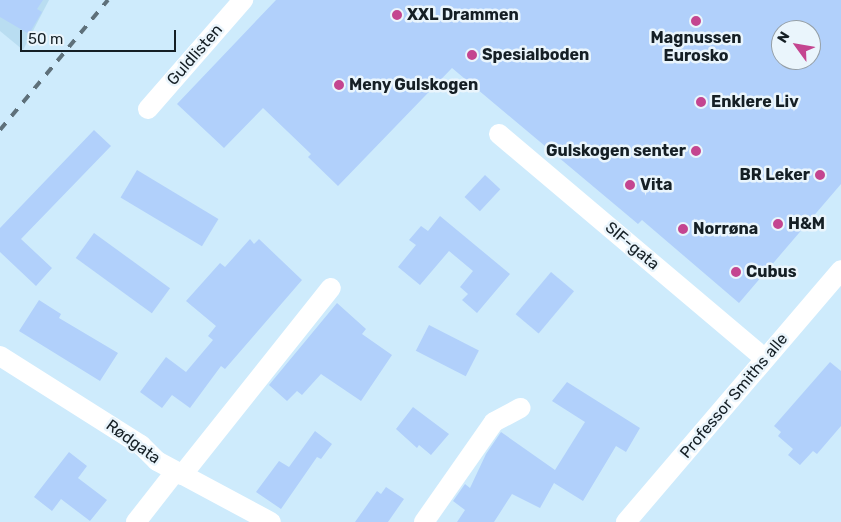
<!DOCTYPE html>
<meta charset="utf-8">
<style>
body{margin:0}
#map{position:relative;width:841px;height:522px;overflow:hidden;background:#ceebfc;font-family:Rubik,sans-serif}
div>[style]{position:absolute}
.built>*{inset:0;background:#b9ddf1}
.building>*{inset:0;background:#b1d0fb;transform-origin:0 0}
.minor>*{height:20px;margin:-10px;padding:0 10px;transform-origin:10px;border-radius:10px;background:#fff}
.rail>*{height:4px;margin-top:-2px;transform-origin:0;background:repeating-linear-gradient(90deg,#5e707a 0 9px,transparent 0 18px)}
.dots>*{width:14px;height:14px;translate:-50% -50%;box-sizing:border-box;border:2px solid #eaf5fc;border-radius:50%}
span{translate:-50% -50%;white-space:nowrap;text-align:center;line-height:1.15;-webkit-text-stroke:5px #eaf5fc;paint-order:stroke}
.poi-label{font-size:16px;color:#151f25;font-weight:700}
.left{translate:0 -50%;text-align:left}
.right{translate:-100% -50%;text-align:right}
.street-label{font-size:16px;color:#151f25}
.north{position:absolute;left:771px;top:20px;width:50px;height:50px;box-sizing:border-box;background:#eaf5fc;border:1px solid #959fa6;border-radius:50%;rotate:302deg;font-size:14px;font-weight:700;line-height:20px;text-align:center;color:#151f25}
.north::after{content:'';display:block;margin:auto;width:18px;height:22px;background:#c44590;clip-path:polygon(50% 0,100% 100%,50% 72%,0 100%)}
.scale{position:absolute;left:20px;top:30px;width:156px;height:22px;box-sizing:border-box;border:2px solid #151f25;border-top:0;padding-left:6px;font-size:15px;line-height:18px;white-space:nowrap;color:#151f25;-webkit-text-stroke:4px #eaf5fc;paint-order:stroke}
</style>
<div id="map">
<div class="built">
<i style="clip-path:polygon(0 0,49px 0,23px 50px,0 31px)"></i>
</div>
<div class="building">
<i style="clip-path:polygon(0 0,43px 0,37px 9px,42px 12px,29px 34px,0 17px)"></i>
<i style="clip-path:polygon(evenodd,276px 0,841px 0,841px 184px,739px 303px,642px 220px,638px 224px,452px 68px,338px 186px,308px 157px,311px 154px,263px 108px,224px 148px,177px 104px,276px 0,781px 30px,811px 30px,811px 60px,781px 60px,781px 30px)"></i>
<i style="clip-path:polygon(94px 130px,111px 146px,21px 239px,52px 268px,36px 286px,0 252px,0 228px)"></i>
<i style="left:137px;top:170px;width:95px;height:32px;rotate:31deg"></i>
<i style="left:485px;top:175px;width:21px;height:30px;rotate:43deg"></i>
<i style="clip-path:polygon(440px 216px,510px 274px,477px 313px,462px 300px,468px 294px,460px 287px,473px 271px,449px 251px,420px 285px,398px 267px,416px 245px,409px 240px,421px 226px,428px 231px)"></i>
<i style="left:94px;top:233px;width:94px;height:31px;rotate:36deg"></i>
<i style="clip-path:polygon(250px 239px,254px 244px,259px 239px,302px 280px,225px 369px,221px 366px,190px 408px,172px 395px,162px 408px,140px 392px,166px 357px,186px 372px,213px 340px,208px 336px,216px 326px,186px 301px,220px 263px,225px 267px)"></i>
<i style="left:551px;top:272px;width:30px;height:55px;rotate:40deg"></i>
<i style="clip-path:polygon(39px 300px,61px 314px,59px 318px,118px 353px,100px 381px,19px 331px)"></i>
<i style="clip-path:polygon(337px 303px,366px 329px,362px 334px,392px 355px,361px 401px,321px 374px,302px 395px,297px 391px,287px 401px,269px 385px)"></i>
<i style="left:429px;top:325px;width:56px;height:29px;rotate:27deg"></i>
<i style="clip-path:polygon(830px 362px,841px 371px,841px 426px,817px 454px,813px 451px,800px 465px,788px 455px,793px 449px,778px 436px,781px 432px,774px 426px)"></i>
<i style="clip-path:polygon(567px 382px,640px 428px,626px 452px,616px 446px,583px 501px,554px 483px,540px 508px,512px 494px,494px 522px,457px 522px,465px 510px,453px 501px,465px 484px,470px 488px,486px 454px,501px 432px,555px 470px,585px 422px,552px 401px)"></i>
<i style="clip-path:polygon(413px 407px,449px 434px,431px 455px,419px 445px,417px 448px,396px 429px)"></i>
<i style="clip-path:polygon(315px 431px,332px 444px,321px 459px,317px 457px,281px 509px,256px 492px,279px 461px,289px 467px)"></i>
<i style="clip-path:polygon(69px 452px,87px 466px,78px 478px,107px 500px,90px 521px,61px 499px,52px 511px,34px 497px)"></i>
<i style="clip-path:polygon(386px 487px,404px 499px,388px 522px,355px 522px,377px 491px,381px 494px)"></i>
</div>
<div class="minor">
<i style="left:148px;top:109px;width:145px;rotate:-48.9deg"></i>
<i style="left:499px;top:134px;width:348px;rotate:40.2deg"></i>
<i style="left:0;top:356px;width:167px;rotate:32.3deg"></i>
<i style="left:141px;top:445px;width:23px;rotate:45deg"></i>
<i style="left:157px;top:461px;width:129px;rotate:28.2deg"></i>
<i style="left:182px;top:475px;width:239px;rotate:-51.5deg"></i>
<i style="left:136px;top:522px;width:63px;rotate:-52deg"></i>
<i style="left:424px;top:522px;width:122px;rotate:-55deg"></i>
<i style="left:494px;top:422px;width:30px;rotate:-28deg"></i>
<i style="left:626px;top:522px;width:331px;rotate:-49.5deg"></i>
</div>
<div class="rail">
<i style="left:0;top:130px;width:169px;rotate:-50.3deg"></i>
</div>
<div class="dots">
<i style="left:397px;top:15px;background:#c44590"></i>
<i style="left:696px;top:21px;background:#c44590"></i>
<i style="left:472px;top:55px;background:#c44590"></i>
<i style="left:339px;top:85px;background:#c44590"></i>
<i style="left:701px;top:102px;background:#c44590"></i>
<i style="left:696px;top:151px;background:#c44590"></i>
<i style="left:820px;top:175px;background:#c44590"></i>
<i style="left:630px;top:185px;background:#c44590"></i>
<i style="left:778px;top:224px;background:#c44590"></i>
<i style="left:683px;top:229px;background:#c44590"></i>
<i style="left:736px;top:272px;background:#c44590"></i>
</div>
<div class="poi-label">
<span class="left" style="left:407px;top:15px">XXL Drammen</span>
<span style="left:696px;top:47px">Magnussen<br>Eurosko</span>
<span class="left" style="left:482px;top:55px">Spesialboden</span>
<span class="left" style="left:349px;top:85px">Meny Gulskogen</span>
<span class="left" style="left:711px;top:102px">Enklere Liv</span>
<span class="right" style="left:686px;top:151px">Gulskogen senter</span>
<span class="right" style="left:810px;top:175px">BR Leker</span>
<span class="left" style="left:640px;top:185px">Vita</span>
<span class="left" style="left:788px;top:224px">H&amp;M</span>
<span class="left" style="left:693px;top:229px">Norrøna</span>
<span class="left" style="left:746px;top:272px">Cubus</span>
</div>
<div class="street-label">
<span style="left:195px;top:55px;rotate:-49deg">Guldlisten</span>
<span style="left:632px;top:246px;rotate:40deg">SIF-gata</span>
<span style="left:734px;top:396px;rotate:-50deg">Professor Smiths alle</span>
<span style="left:133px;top:442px;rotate:36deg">Rødgata</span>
</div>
<div class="north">N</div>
<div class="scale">50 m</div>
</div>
